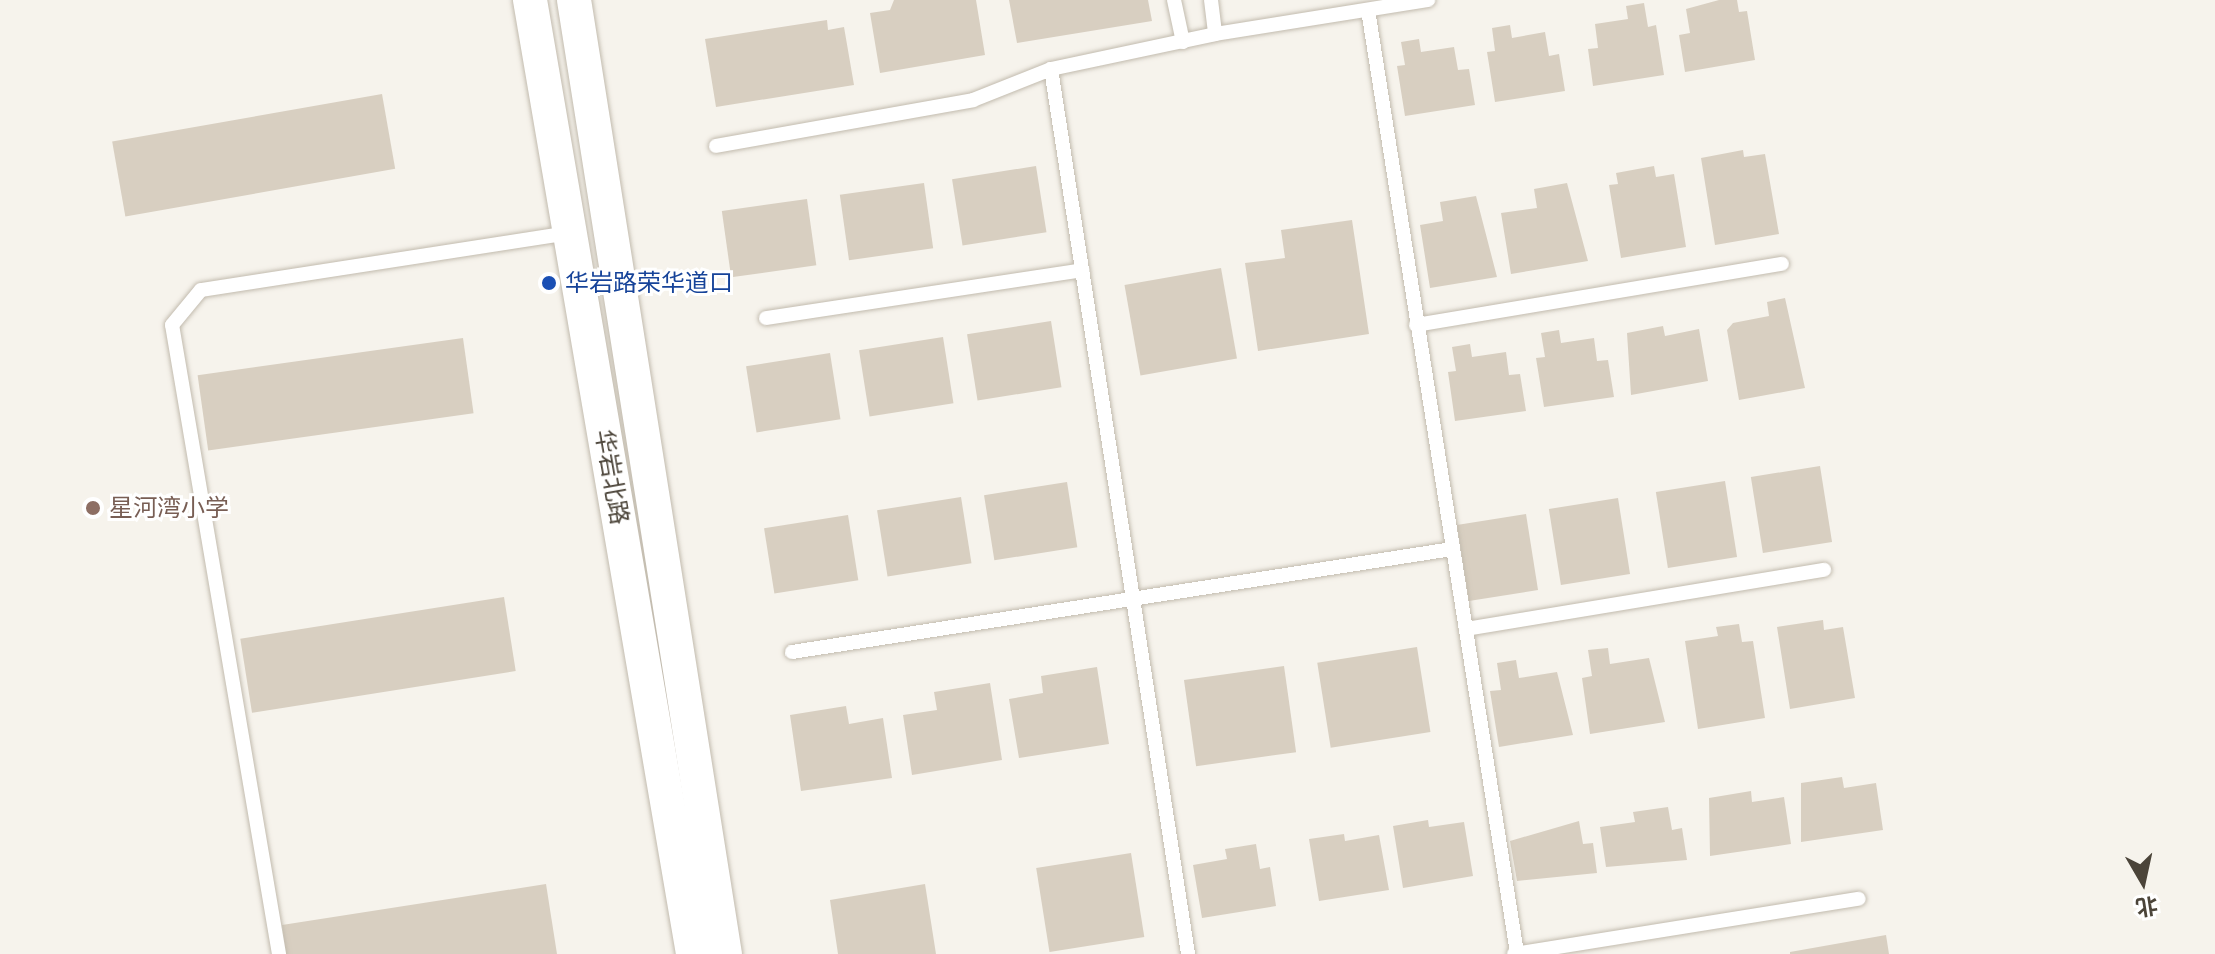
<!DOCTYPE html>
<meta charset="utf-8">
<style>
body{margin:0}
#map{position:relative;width:2215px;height:954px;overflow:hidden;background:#f6f3ec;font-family:Cabin,"Noto Sans SC",sans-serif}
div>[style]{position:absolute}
.building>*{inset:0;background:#d8cfc1;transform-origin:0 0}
.roads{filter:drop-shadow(0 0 2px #c2bbae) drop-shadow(0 0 2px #c2bbae)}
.service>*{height:14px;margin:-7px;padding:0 7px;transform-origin:7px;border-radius:7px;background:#fff}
.tertiary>*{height:34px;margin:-17px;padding:0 17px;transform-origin:17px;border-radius:17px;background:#fff}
.dots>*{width:22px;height:22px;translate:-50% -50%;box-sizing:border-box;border:4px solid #fff;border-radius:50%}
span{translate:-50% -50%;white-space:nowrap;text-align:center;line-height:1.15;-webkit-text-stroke:6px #fff;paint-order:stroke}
.transit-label{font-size:24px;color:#164399}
.left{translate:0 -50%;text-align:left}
.street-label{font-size:24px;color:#4b4439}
.education-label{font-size:24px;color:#785e54}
.north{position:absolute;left:2103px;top:842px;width:80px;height:80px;-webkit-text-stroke:6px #fff;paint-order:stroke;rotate:171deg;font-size:22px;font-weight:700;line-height:32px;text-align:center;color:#4b4439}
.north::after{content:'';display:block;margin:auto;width:28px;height:36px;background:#4b4439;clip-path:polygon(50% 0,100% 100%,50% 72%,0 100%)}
</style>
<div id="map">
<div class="building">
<i style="clip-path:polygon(894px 0,976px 0,985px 55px,880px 73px,870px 13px,890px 10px)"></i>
<i style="clip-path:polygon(1009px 0,1148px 0,1152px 21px,1017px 43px)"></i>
<i style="clip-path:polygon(1719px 0,1737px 0,1739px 12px,1747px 11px,1755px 60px,1685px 72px,1679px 35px,1690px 33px,1686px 9px)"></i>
<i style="clip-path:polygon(1644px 3px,1648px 27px,1656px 25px,1664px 75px,1593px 86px,1588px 49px,1598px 48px,1595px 24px,1628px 19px,1626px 6px)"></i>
<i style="clip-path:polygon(827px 20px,828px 30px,844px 27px,854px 85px,716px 107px,705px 39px)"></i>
<i style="clip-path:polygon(1510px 25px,1512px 38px,1545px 32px,1549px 56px,1559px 54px,1565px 91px,1495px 102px,1487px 52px,1495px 51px,1492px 28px)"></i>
<i style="clip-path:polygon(1419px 39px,1421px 52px,1454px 47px,1458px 70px,1469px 69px,1475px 105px,1405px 116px,1397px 66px,1405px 65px,1401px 42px)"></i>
<i style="left:382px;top:94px;width:76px;height:274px;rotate:80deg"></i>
<i style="clip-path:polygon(1743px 150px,1744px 157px,1765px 154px,1779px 234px,1715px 245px,1701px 158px)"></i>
<i style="left:1036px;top:166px;width:67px;height:85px;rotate:81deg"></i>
<i style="clip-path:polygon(1654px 166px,1656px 177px,1674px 174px,1686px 247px,1621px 258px,1609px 185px,1618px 184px,1616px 173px)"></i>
<i style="left:924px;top:183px;width:66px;height:85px;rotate:82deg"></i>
<i style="clip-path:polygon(1567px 183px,1588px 261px,1511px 274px,1501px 213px,1537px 208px,1534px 189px)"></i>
<i style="clip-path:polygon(1476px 196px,1497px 277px,1430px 288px,1420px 225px,1443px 221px,1440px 202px)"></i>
<i style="left:807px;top:199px;width:67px;height:86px;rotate:82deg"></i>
<i style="clip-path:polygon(1352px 220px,1369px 334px,1258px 351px,1245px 263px,1285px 258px,1281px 230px)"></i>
<i style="left:1221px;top:268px;width:92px;height:98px;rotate:80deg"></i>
<i style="clip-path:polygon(1785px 298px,1805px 388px,1739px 400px,1727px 330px,1733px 323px,1769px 316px,1767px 302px)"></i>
<i style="left:1051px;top:321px;width:67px;height:85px;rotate:81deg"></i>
<i style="clip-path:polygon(1663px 326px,1665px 336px,1699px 329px,1708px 381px,1631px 395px,1627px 333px)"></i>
<i style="clip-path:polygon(1559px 330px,1561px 343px,1594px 338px,1597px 361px,1608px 360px,1614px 397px,1544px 407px,1536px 358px,1545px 357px,1541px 333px)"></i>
<i style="left:943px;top:337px;width:67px;height:85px;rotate:81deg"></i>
<i style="left:463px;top:338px;width:76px;height:268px;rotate:82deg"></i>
<i style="clip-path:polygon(1470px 344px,1472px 357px,1506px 352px,1509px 375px,1520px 374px,1526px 411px,1455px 421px,1448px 372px,1456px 371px,1452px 347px)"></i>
<i style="left:830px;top:353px;width:67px;height:85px;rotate:81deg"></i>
<i style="left:1820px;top:466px;width:77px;height:70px;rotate:81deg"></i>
<i style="left:1725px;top:481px;width:77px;height:70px;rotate:81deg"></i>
<i style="left:1067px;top:482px;width:66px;height:84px;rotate:81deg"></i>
<i style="left:961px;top:497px;width:67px;height:85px;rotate:81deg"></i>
<i style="left:1618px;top:498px;width:77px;height:70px;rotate:81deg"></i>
<i style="left:1526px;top:514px;width:77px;height:70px;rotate:81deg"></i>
<i style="left:848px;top:515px;width:66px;height:85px;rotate:81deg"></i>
<i style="left:504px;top:597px;width:75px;height:267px;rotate:81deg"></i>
<i style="clip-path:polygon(1823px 620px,1824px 630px,1843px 627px,1855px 698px,1790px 709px,1777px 627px)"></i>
<i style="clip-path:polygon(1739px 624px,1742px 642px,1753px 641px,1765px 718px,1698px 729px,1685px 641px,1718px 636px,1716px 627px)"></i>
<i style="left:1417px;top:647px;width:86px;height:101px;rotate:81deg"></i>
<i style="clip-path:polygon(1608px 648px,1610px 664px,1649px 658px,1665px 722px,1590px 734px,1582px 678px,1592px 676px,1588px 650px)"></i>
<i style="clip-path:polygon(1516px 660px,1519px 678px,1557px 672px,1573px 735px,1499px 747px,1490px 691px,1501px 690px,1497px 663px)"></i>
<i style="left:1284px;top:666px;width:87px;height:101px;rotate:82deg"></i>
<i style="clip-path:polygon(1097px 667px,1109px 744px,1019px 758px,1009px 699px,1043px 693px,1041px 676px)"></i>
<i style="clip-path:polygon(990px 683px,1002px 760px,912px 775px,903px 715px,937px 710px,934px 692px)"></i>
<i style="clip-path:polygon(846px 706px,849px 724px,883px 718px,892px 778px,801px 791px,790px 715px)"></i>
<i style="clip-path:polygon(1842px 777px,1844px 788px,1876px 783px,1883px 830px,1801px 842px,1801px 783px)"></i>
<i style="clip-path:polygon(1751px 791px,1752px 802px,1784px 797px,1791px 844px,1710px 856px,1709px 798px)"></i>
<i style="clip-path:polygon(1668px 807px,1672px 830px,1682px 828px,1687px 860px,1606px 867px,1600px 827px,1635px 822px,1633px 812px)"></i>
<i style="clip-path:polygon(1428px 820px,1429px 827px,1464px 822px,1473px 876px,1403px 888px,1393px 826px)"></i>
<i style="clip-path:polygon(1579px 821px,1583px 844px,1593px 843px,1597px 873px,1517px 881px,1510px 841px)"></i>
<i style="clip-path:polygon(1344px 834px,1345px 841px,1379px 835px,1389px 890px,1319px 901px,1309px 839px)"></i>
<i style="clip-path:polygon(1256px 844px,1260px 869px,1270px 867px,1276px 906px,1202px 918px,1193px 865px,1227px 859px,1225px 849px)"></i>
<i style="left:1131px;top:853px;width:85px;height:96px;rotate:81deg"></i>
<i style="clip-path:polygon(546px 884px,557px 954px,286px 954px,282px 925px)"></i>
<i style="clip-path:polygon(925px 884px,936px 954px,838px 954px,830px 900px)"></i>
<i style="clip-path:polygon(1886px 935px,1889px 954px,1790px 954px,1790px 952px)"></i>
</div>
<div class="roads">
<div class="service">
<i style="left:1174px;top:0;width:43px;rotate:77.9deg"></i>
<i style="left:1211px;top:0;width:34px;rotate:83deg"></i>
<i style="left:1368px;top:10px;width:955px;rotate:81.02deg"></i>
<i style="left:1051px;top:69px;width:896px;rotate:81.2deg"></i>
<i style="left:716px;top:146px;width:261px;rotate:-10.1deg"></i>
<i style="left:973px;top:100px;width:84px;rotate:-21.7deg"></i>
<i style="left:1051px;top:69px;width:168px;rotate:-12deg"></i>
<i style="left:1215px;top:34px;width:216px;rotate:-9.1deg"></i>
<i style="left:766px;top:318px;width:320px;rotate:-8.6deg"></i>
<i style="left:1416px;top:325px;width:371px;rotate:-9.5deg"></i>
<i style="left:1466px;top:629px;width:363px;rotate:-9.4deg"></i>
<i style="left:792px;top:652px;width:668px;rotate:-8.87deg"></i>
<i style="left:279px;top:954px;width:638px;rotate:-99.65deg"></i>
<i style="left:172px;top:325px;width:45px;rotate:-50.4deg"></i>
<i style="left:201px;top:290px;width:372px;rotate:-8.8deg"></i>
<i style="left:1514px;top:954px;width:349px;rotate:-9.1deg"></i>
</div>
<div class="tertiary">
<i style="left:530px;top:0;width:968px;rotate:80.3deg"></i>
<i style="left:574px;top:0;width:966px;rotate:81.01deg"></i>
</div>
</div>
<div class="dots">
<i style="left:549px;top:283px;background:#1a4fb4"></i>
<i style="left:93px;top:508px;background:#8d6e63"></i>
</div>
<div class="transit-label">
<span class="left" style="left:565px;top:283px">华岩路荣华道口</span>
</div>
<div class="street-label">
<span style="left:612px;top:477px;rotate:80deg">华岩北路</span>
</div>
<div class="education-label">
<span class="left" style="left:109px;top:508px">星河湾小学</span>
</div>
<div class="north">北</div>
</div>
